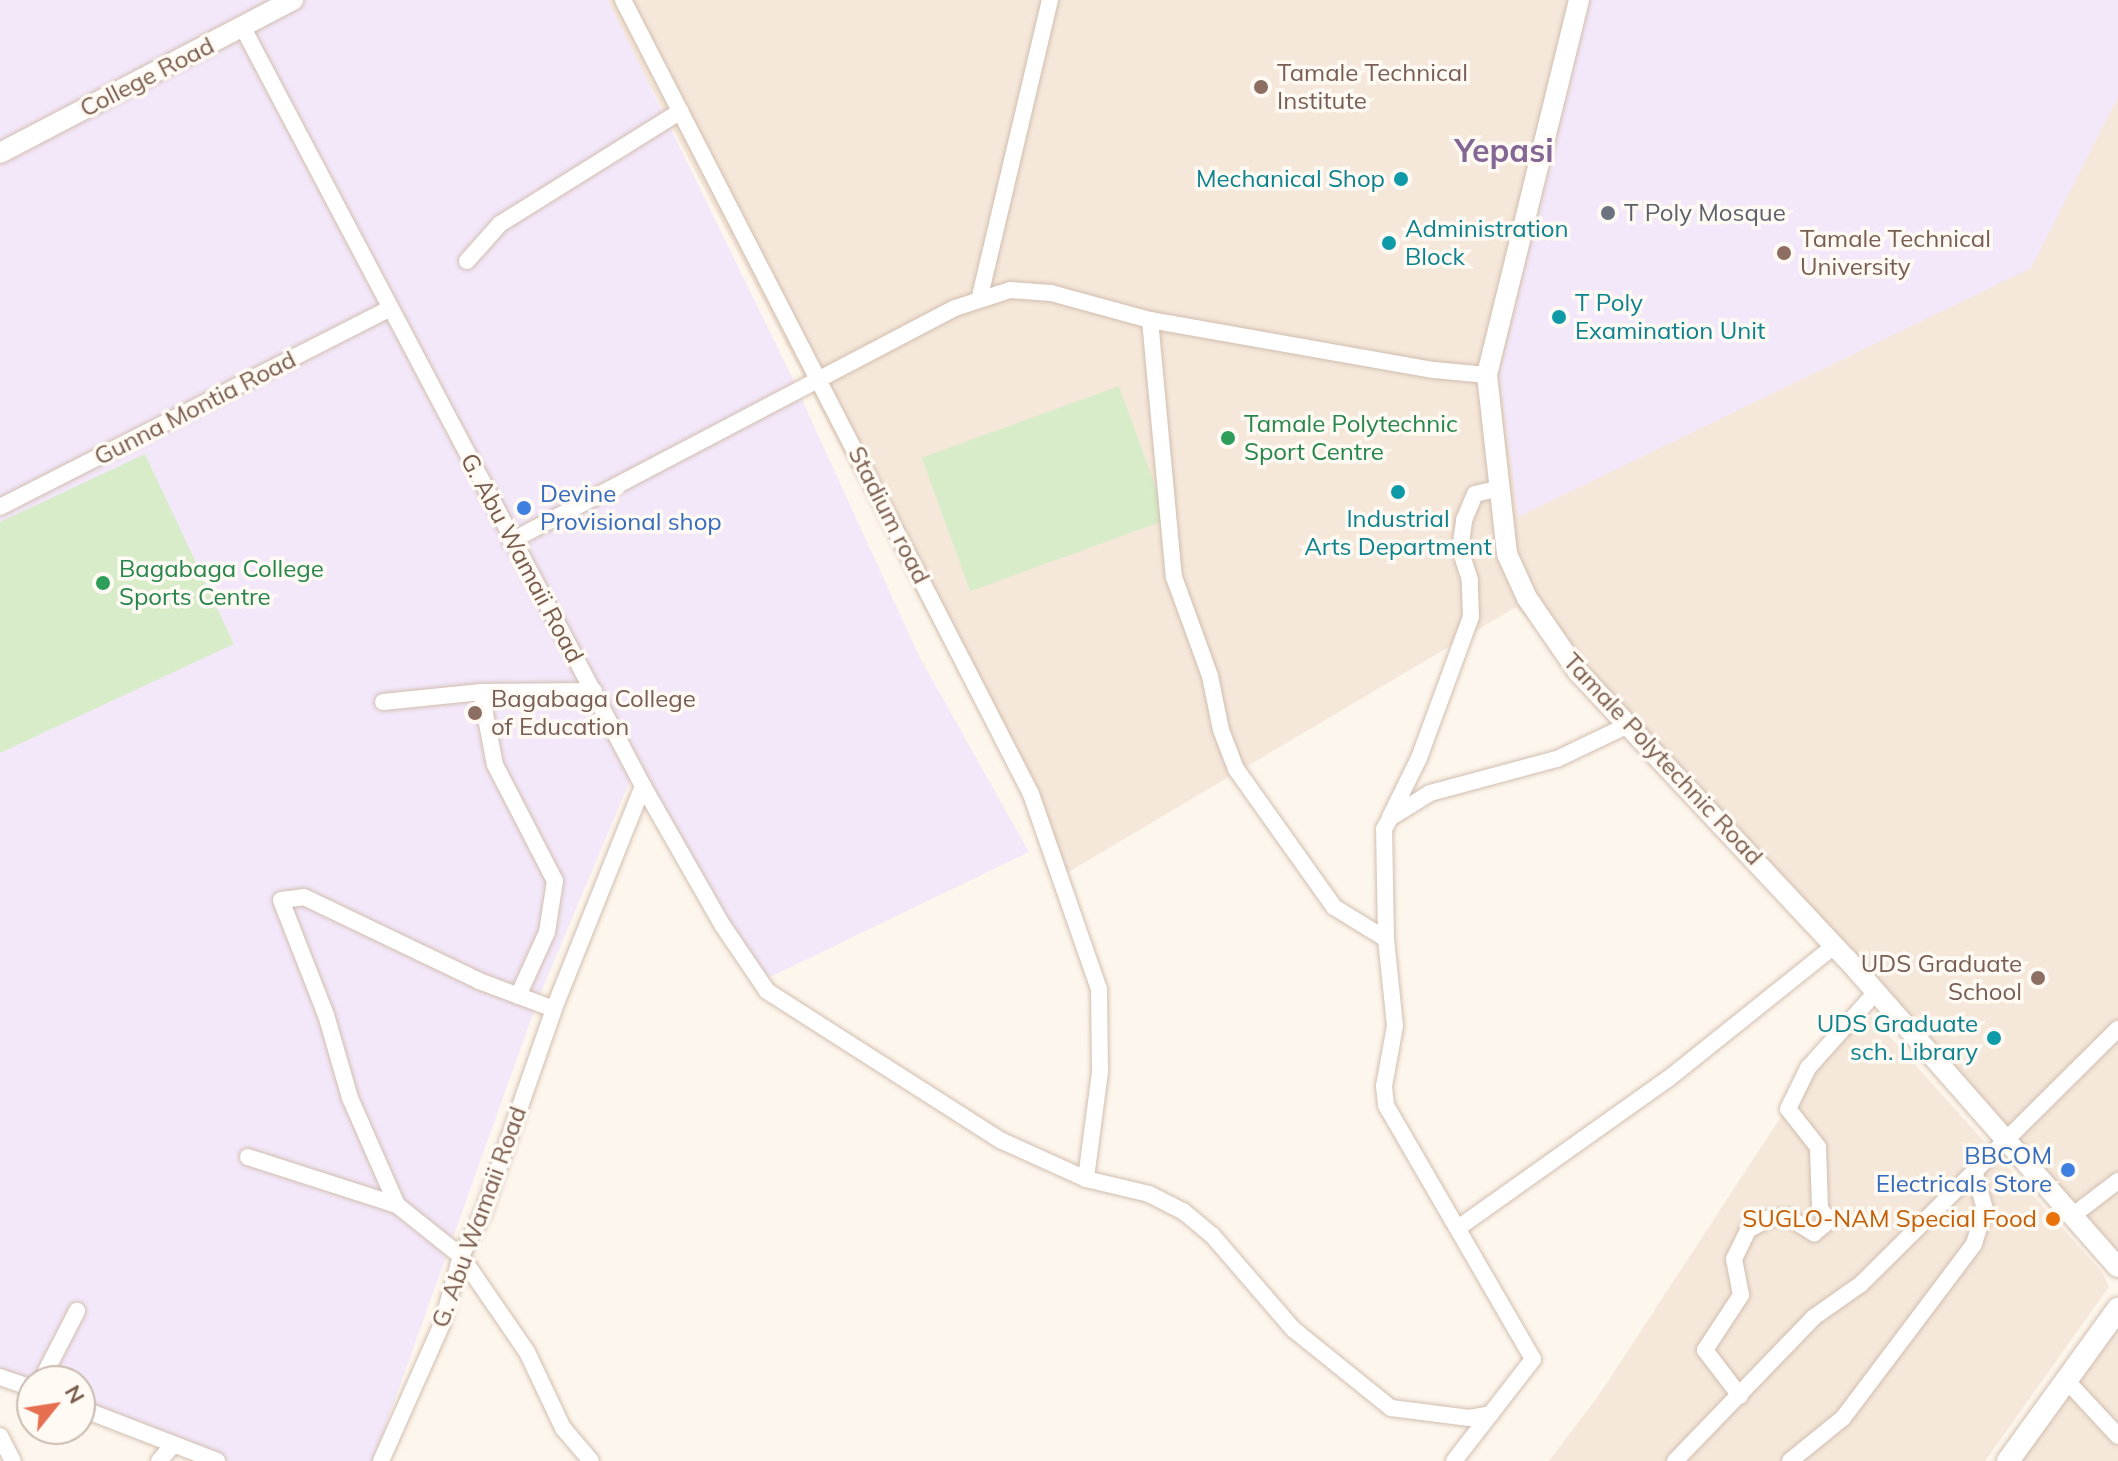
<!DOCTYPE html>
<style>
body{margin:0}
#map{position:relative;width:2118px;height:1461px;overflow:hidden;background:#fdf6ec;font-family:Mulish,sans-serif}
div>[style]{position:absolute}
.residential>*{inset:0;background:#f5e8da}
.education>*{inset:0;background:#f3e8fa}
.green>*{inset:0;background:#d8ecc9;transform-origin:0 0}
.roads{filter:drop-shadow(0 0 2px #d1beb0) drop-shadow(0 0 2px #d1beb0)}
.minor>*{height:16px;margin:-8px;padding:0 8px;transform-origin:8px;border-radius:8px;background:#fff}
.tertiary>*{height:20px;margin:-10px;padding:0 10px;transform-origin:10px;border-radius:10px;background:#fff}
.secondary>*{height:22px;margin:-11px;padding:0 11px;transform-origin:11px;border-radius:11px;background:#fff}
.dots>*{width:22px;height:22px;translate:-50% -50%;box-sizing:border-box;border:4px solid #fffaf3;border-radius:50%}
span{translate:-50% -50%;white-space:nowrap;text-align:center;line-height:1.15;-webkit-text-stroke:7px #fffaf3;paint-order:stroke}
.education-label{font-size:24px;color:#785e54}
.left{translate:0 -50%;text-align:left}
.right{translate:-100% -50%;text-align:right}
.street-label{font-size:24px;color:#7a5c4d}
.culture-label{font-size:24px;color:#0d838f}
.worship-label{font-size:24px;color:#5b616d}
.leisure-label{font-size:24px;color:#27864d}
.shop-label{font-size:24px;color:#366cbe}
.food-label{font-size:24px;color:#c56008}
.district-label{font-size:32px;color:#846695;font-weight:700}
.north{position:absolute;left:16px;top:1365px;width:80px;height:80px;box-sizing:border-box;background:#fffaf3;border:2px solid #cabbb1;border-radius:50%;rotate:60deg;font-size:22px;font-weight:700;line-height:32px;text-align:center;color:#7a5c4d}
.north::after{content:'';display:block;margin:auto;width:28px;height:36px;background:#e76f51;clip-path:polygon(50% 0,100% 100%,50% 72%,0 100%)}
</style>
<div id="map">
<div class="residential">
<i style="clip-path:polygon(605px 0,2118px 0,2118px 1280px,1708px 803px,1516px 607px,1065px 874px)"></i>
<i style="clip-path:polygon(1852px 1008px,1872px 1017px,2102px 1272px,2109px 1287px,1985px 1461px,1549px 1461px,1599px 1395px)"></i>
<i style="clip-path:polygon(2118px 1329px,2118px 1461px,2021px 1461px,2111px 1338px)"></i>
</div>
<div class="education">
<i style="clip-path:polygon(0 0,608px 0,789px 371px,919px 656px,1029px 852px,764px 980px,634px 771px,539px 997px,373px 1461px,230px 1461px,80px 1404px,80px 1381px,32px 1381px,0 1374px)"></i>
<i style="clip-path:polygon(1590px 0,2118px 0,2118px 97px,2031px 268px,1518px 517px,1499px 376px)"></i>
</div>
<div class="green">
<i style="left:1119px;top:386px;width:142px;height:210px;rotate:70deg"></i>
<i style="clip-path:polygon(145px 454px,234px 644px,0 753px,0 522px)"></i>
</div>
<div class="roads">
<div class="minor">
<i style="left:623px;top:0;width:893px;rotate:62.8deg"></i>
<i style="left:1031px;top:794px;width:207px;rotate:70.8deg"></i>
<i style="left:1099px;top:989px;width:83px;rotate:89.3deg"></i>
<i style="left:1100px;top:1072px;width:108px;rotate:97.5deg"></i>
<i style="left:243px;top:28px;width:857px;rotate:62.18deg"></i>
<i style="left:643px;top:786px;width:240px;rotate:111.8deg"></i>
<i style="left:554px;top:1009px;width:216px;rotate:109.2deg"></i>
<i style="left:483px;top:1213px;width:48px;rotate:117.1deg"></i>
<i style="left:461px;top:1256px;width:71px;rotate:105.6deg"></i>
<i style="left:442px;top:1324px;width:150px;rotate:114deg"></i>
<i style="left:467px;top:261px;width:50px;rotate:-48.3deg"></i>
<i style="left:500px;top:224px;width:213px;rotate:-32deg"></i>
<i style="left:980px;top:296px;width:304px;rotate:-76.7deg"></i>
<i style="left:1150px;top:320px;width:258px;rotate:84.7deg"></i>
<i style="left:1174px;top:577px;width:105px;rotate:70deg"></i>
<i style="left:1210px;top:676px;width:55px;rotate:78.5deg"></i>
<i style="left:1221px;top:730px;width:42px;rotate:69deg"></i>
<i style="left:1236px;top:769px;width:169px;rotate:54.6deg"></i>
<i style="left:1334px;top:907px;width:61px;rotate:31.6deg"></i>
<i style="left:0;top:507px;width:438px;rotate:-27deg"></i>
<i style="left:511px;top:541px;width:501px;rotate:-27.69deg"></i>
<i style="left:955px;top:308px;width:58px;rotate:-18.1deg"></i>
<i style="left:1010px;top:290px;width:41px;rotate:4.2deg"></i>
<i style="left:1051px;top:293px;width:103px;rotate:15.3deg"></i>
<i style="left:1150px;top:320px;width:288px;rotate:10deg"></i>
<i style="left:1434px;top:370px;width:53px;rotate:5.4deg"></i>
<i style="left:383px;top:702px;width:99px;rotate:-5.8deg"></i>
<i style="left:643px;top:786px;width:161px;rotate:60.3deg"></i>
<i style="left:723px;top:926px;width:78px;rotate:55.9deg"></i>
<i style="left:767px;top:991px;width:277px;rotate:32.6deg"></i>
<i style="left:1000px;top:1140px;width:94px;rotate:24.4deg"></i>
<i style="left:1086px;top:1179px;width:65px;rotate:13.4deg"></i>
<i style="left:1149px;top:1194px;width:38px;rotate:27deg"></i>
<i style="left:1183px;top:1211px;width:38px;rotate:40deg"></i>
<i style="left:1212px;top:1235px;width:124px;rotate:49.2deg"></i>
<i style="left:1293px;top:1329px;width:126px;rotate:38.9deg"></i>
<i style="left:1391px;top:1408px;width:79px;rotate:7.3deg"></i>
<i style="left:1469px;top:1418px;width:22px;rotate:-10deg"></i>
<i style="left:1390px;top:817px;width:66px;rotate:-63.8deg"></i>
<i style="left:1419px;top:758px;width:150px;rotate:-69.8deg"></i>
<i style="left:1471px;top:617px;width:37px;rotate:-92deg"></i>
<i style="left:1470px;top:580px;width:32px;rotate:-108deg"></i>
<i style="left:1460px;top:550px;width:30px;rotate:-82deg"></i>
<i style="left:1464px;top:520px;width:28px;rotate:-67deg"></i>
<i style="left:1475px;top:494px;width:23px;rotate:-13deg"></i>
<i style="left:518px;top:996px;width:70px;rotate:-65.6deg"></i>
<i style="left:547px;top:932px;width:52px;rotate:-81.1deg"></i>
<i style="left:555px;top:881px;width:131px;rotate:-117.3deg"></i>
<i style="left:495px;top:765px;width:74px;rotate:-100.9deg"></i>
<i style="left:481px;top:692px;width:113px;rotate:-0.5deg"></i>
<i style="left:248px;top:1157px;width:157px;rotate:17.9deg"></i>
<i style="left:397px;top:1205px;width:82px;rotate:38.6deg"></i>
<i style="left:461px;top:1256px;width:116px;rotate:55.5deg"></i>
<i style="left:527px;top:1352px;width:84px;rotate:64.7deg"></i>
<i style="left:563px;top:1428px;width:43px;rotate:49.7deg"></i>
<i style="left:397px;top:1205px;width:117px;rotate:-113.7deg"></i>
<i style="left:350px;top:1098px;width:86px;rotate:-106.1deg"></i>
<i style="left:326px;top:1015px;width:123px;rotate:-111.4deg"></i>
<i style="left:281px;top:900px;width:23px;rotate:-7deg"></i>
<i style="left:304px;top:897px;width:194px;rotate:25.6deg"></i>
<i style="left:479px;top:981px;width:80px;rotate:20.5deg"></i>
<i style="left:2072px;top:1216px;width:58px;rotate:-37.3deg"></i>
<i style="left:1458px;top:1228px;width:257px;rotate:-35.4deg"></i>
<i style="left:1668px;top:1079px;width:214px;rotate:-38.7deg"></i>
<i style="left:0;top:1377px;width:34px;rotate:19deg"></i>
<i style="left:2066px;top:1380px;width:76px;rotate:47.1deg"></i>
<i style="left:41px;top:1381px;width:79px;rotate:-62.8deg"></i>
<i style="left:1740px;top:1396px;width:58px;rotate:-127.3deg"></i>
<i style="left:1705px;top:1350px;width:66px;rotate:-56.8deg"></i>
<i style="left:1741px;top:1295px;width:37px;rotate:-101deg"></i>
<i style="left:1734px;top:1259px;width:32px;rotate:-64deg"></i>
<i style="left:1748px;top:1230px;width:25px;rotate:-29deg"></i>
<i style="left:1770px;top:1218px;width:18px;rotate:-3deg"></i>
<i style="left:1788px;top:1217px;width:31px;rotate:32deg"></i>
<i style="left:1814px;top:1233px;width:19px;rotate:-39deg"></i>
<i style="left:1829px;top:1221px;width:16px;rotate:-125deg"></i>
<i style="left:1820px;top:1208px;width:61px;rotate:-91.9deg"></i>
<i style="left:1818px;top:1147px;width:48px;rotate:-128.3deg"></i>
<i style="left:1788px;top:1109px;width:46px;rotate:-64deg"></i>
<i style="left:1808px;top:1068px;width:102px;rotate:-48.2deg"></i>
<i style="left:80px;top:1408px;width:147px;rotate:21.1deg"></i>
<i style="left:0;top:1436px;width:28px;rotate:63deg"></i>
<i style="left:159px;top:1461px;width:21px;rotate:-49deg"></i>
<i style="left:1454px;top:1461px;width:129px;rotate:-52.2deg"></i>
<i style="left:1533px;top:1359px;width:293px;rotate:-120.1deg"></i>
<i style="left:1386px;top:1105px;width:19px;rotate:-96deg"></i>
<i style="left:1384px;top:1086px;width:61px;rotate:-79.6deg"></i>
<i style="left:1395px;top:1026px;width:87px;rotate:-95.9deg"></i>
<i style="left:1386px;top:939px;width:110px;rotate:-91deg"></i>
<i style="left:1384px;top:829px;width:13px;rotate:-61deg"></i>
<i style="left:1390px;top:818px;width:47px;rotate:-32deg"></i>
<i style="left:1430px;top:793px;width:131px;rotate:-15deg"></i>
<i style="left:1557px;top:759px;width:76px;rotate:-25.6deg"></i>
<i style="left:1675px;top:1461px;width:200px;rotate:-46deg"></i>
<i style="left:1814px;top:1317px;width:57px;rotate:-35.1deg"></i>
<i style="left:1861px;top:1284px;width:362px;rotate:-44.8deg"></i>
<i style="left:1790px;top:1461px;width:68px;rotate:-39.1deg"></i>
<i style="left:1843px;top:1418px;width:218px;rotate:-53deg"></i>
<i style="left:1974px;top:1244px;width:37px;rotate:-73deg"></i>
<i style="left:1985px;top:1209px;width:40px;rotate:-106deg"></i>
</div>
<div class="tertiary">
<i style="left:1579px;top:0;width:386px;rotate:103.8deg"></i>
<i style="left:1487px;top:375px;width:180px;rotate:83.6deg"></i>
<i style="left:1507px;top:554px;width:48px;rotate:65.6deg"></i>
<i style="left:1527px;top:598px;width:90px;rotate:55.4deg"></i>
<i style="left:1578px;top:672px;width:393px;rotate:46.9deg"></i>
<i style="left:1847px;top:959px;width:410px;rotate:48.7deg"></i>
<i style="left:0;top:153px;width:331px;rotate:-27.6deg"></i>
</div>
<div class="secondary">
<i style="left:2008px;top:1461px;width:188px;rotate:-54.1deg"></i>
</div>
</div>
<div class="dots">
<i style="left:1261px;top:87px;background:#8d6e63"></i>
<i style="left:1401px;top:179px;background:#0f9aa8"></i>
<i style="left:1608px;top:213px;background:#6b7280"></i>
<i style="left:1389px;top:243px;background:#0f9aa8"></i>
<i style="left:1784px;top:253px;background:#8d6e63"></i>
<i style="left:1559px;top:317px;background:#0f9aa8"></i>
<i style="left:1228px;top:438px;background:#2e9e5b"></i>
<i style="left:1398px;top:492px;background:#0f9aa8"></i>
<i style="left:524px;top:508px;background:#3f7fe0"></i>
<i style="left:103px;top:583px;background:#2e9e5b"></i>
<i style="left:475px;top:713px;background:#8d6e63"></i>
<i style="left:2038px;top:978px;background:#8d6e63"></i>
<i style="left:1994px;top:1038px;background:#0f9aa8"></i>
<i style="left:2068px;top:1170px;background:#3f7fe0"></i>
<i style="left:2053px;top:1219px;background:#e8710a"></i>
</div>
<div class="education-label">
<span class="left" style="left:1277px;top:87px">Tamale Technical<br>Institute</span>
<span class="left" style="left:1800px;top:253px">Tamale Technical<br>University</span>
<span class="left" style="left:491px;top:713px">Bagabaga College<br>of Education</span>
<span class="right" style="left:2022px;top:978px">UDS Graduate<br>School</span>
</div>
<div class="street-label">
<span style="left:147px;top:77px;rotate:-27deg">College Road</span>
<span style="left:195px;top:408px;rotate:-27deg">Gunna Montia Road</span>
<span style="left:889px;top:515px;rotate:63deg">Stadium road</span>
<span style="left:522px;top:558px;rotate:62deg">G. Abu Wamaii Road</span>
<span style="left:1663px;top:759px;rotate:47deg">Tamale Polytechnic Road</span>
<span style="left:479px;top:1217px;rotate:-70deg">G. Abu Wamaii Road</span>
</div>
<div class="culture-label">
<span class="right" style="left:1385px;top:179px">Mechanical Shop</span>
<span class="left" style="left:1405px;top:243px">Administration<br>Block</span>
<span class="left" style="left:1575px;top:317px">T Poly<br>Examination Unit</span>
<span style="left:1398px;top:533px">Industrial<br>Arts Department</span>
<span class="right" style="left:1978px;top:1038px">UDS Graduate<br>sch. Library</span>
</div>
<div class="worship-label">
<span class="left" style="left:1624px;top:213px">T Poly Mosque</span>
</div>
<div class="leisure-label">
<span class="left" style="left:1244px;top:438px">Tamale Polytechnic<br>Sport Centre</span>
<span class="left" style="left:119px;top:583px">Bagabaga College<br>Sports Centre</span>
</div>
<div class="shop-label">
<span class="left" style="left:540px;top:508px">Devine<br>Provisional shop</span>
<span class="right" style="left:2052px;top:1170px">BBCOM<br>Electricals Store</span>
</div>
<div class="food-label">
<span class="right" style="left:2037px;top:1219px">SUGLO-NAM Special Food</span>
</div>
<div class="district-label">
<span style="left:1504px;top:150px">Yepasi</span>
</div>
<div class="north">N</div>
</div>
